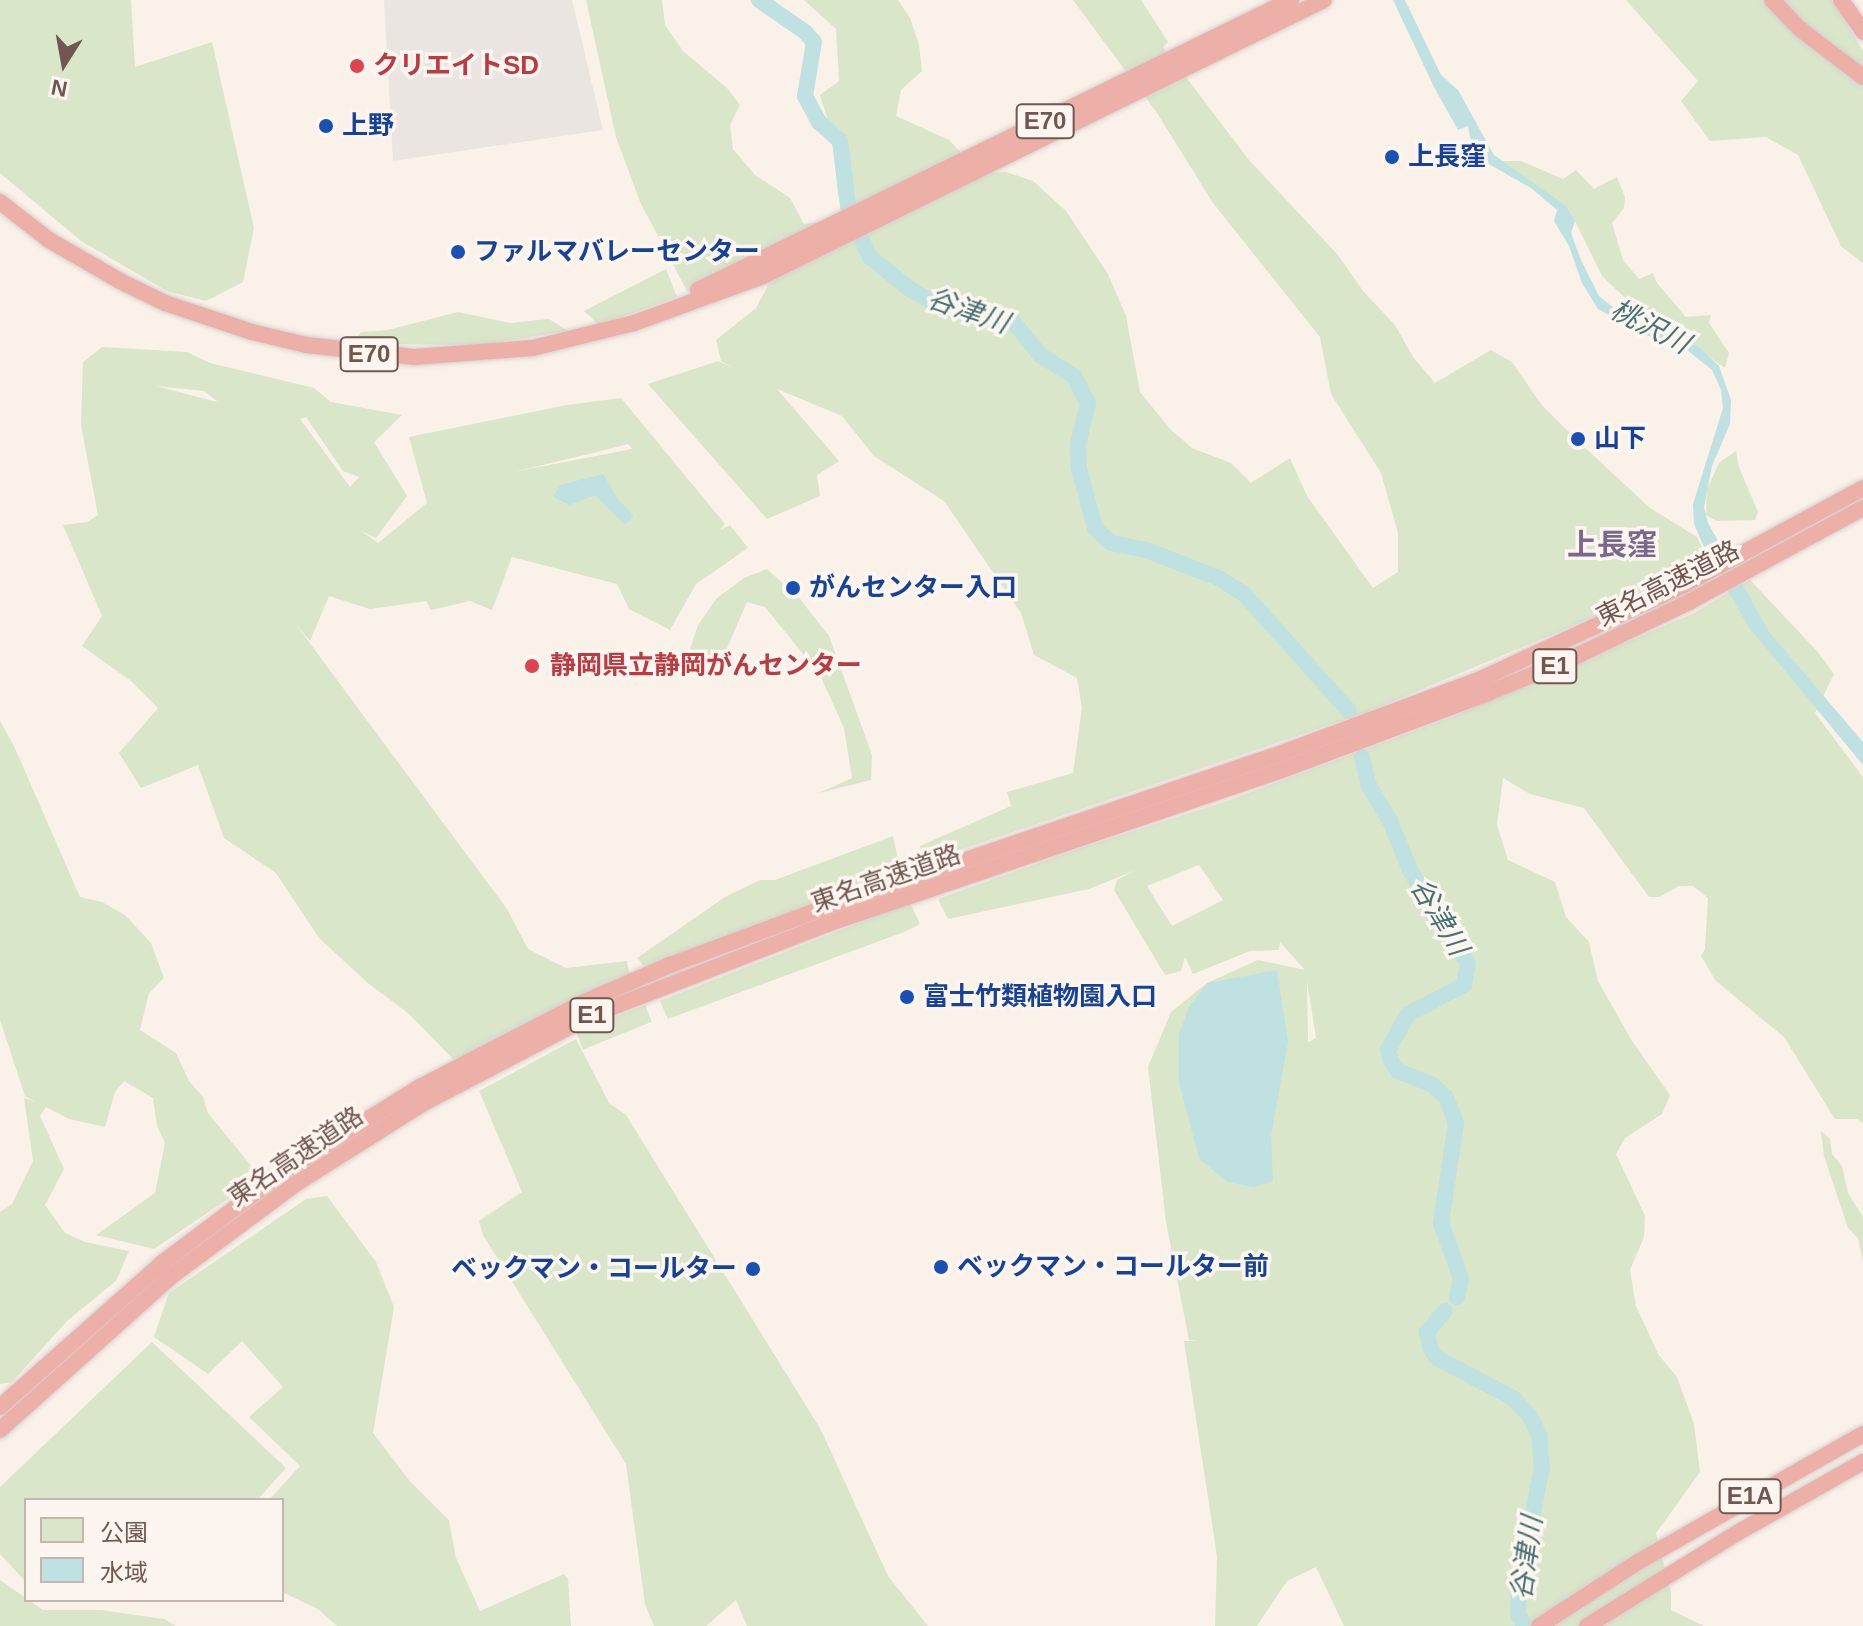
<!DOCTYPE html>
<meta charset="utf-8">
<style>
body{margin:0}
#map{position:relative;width:1863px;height:1626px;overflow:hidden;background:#faf1e9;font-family:Arial,"Noto Sans JP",sans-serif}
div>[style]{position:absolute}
.industrial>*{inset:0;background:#ebe5e2}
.green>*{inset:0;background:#d9e6c9;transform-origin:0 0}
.water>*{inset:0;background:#c0e1e1}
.river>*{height:16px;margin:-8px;padding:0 8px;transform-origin:8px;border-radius:8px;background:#c0e1e1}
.roads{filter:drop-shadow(0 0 2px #d7d0ce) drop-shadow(0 0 2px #d7d0ce)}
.highway>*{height:16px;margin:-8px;padding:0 8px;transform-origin:8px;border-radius:8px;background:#ecb0a8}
.dots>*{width:22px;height:22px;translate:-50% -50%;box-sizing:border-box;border:4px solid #fdf5ef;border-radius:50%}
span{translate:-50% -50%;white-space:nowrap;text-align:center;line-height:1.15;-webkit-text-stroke:7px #fdf5ef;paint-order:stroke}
.shield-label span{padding:2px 6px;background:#fdf5ef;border:2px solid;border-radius:6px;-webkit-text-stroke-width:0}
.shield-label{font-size:24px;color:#715750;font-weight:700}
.health-label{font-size:26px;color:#be3a42;font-weight:700}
.left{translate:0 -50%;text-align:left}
.transit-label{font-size:26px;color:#164399;font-weight:700}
.right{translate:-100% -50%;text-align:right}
.street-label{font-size:26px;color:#715750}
.water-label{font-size:28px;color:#467374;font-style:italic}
.quarter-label{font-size:30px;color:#7b688c;font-weight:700}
.legend{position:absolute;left:24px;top:1498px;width:260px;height:104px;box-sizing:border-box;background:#fdf5ef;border:2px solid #c5b6af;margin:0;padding:10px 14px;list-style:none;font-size:24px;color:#715750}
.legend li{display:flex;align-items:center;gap:16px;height:40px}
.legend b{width:40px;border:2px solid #c5b6af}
.north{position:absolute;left:24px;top:24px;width:80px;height:80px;-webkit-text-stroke:6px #fdf5ef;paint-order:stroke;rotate:191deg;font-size:22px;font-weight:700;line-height:32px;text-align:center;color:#715750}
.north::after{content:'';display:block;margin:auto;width:28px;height:36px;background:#715750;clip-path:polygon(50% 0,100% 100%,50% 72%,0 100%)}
</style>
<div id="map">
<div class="industrial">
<i style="clip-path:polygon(384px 0,572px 0,603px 130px,393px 161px)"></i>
</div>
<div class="green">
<i style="clip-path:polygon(0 0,131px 0,135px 67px,212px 42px,254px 228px,243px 282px,206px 301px,167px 291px,81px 241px,0 173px)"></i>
<i style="clip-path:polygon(586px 0,662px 0,665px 25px,683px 51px,727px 88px,740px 105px,730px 125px,733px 149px,755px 175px,790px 198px,804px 224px,824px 221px,844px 209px,838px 195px,832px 133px,820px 95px,839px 81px,836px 29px,804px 0,898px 0,910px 18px,919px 45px,922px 71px,901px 90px,896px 116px,949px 140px,980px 173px,1006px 172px,1033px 181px,1066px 211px,1108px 274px,1126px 316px,1140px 392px,1170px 429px,1192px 448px,1231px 463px,1251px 483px,1290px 458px,1307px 496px,1373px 588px,1398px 572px,1398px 533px,1381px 473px,1331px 394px,1320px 337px,1213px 203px,1157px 113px,1073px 0,1141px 0,1168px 42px,1163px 47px,1249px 160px,1338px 255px,1363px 291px,1395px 325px,1413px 357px,1435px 383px,1491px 350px,1512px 362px,1541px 404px,1580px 443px,1650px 508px,1697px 537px,1709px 561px,1599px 615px,1365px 713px,924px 862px,920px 846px,1011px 806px,1007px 792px,1073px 773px,1082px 708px,1077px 678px,1034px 655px,1021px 613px,944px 501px,874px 456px,842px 416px,777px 389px,839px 461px,817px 475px,820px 496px,767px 519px,648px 384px,718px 361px,733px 368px,721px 361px,716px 340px,756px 308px,772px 278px,758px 257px,687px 291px,640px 202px,616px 137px)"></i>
<i style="clip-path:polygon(1626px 0,1767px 0,1863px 84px,1863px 263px,1841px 246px,1798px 155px,1766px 137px,1710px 141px,1681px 101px,1698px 81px)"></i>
<i style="clip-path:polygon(1778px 0,1832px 0,1863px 51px,1863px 68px,1818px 37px)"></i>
<i style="clip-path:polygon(1502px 161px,1521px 161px,1563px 179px,1576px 170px,1594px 189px,1617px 177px,1625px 197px,1624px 208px,1612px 223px,1623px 260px,1639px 279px,1653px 273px,1657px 283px,1686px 317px,1711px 315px,1709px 323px,1729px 353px,1725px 368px,1623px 296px,1602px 276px,1575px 221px)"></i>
<i style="clip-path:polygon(666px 269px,677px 297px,599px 325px,584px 311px)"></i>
<i style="clip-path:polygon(458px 312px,510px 323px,549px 319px,568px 331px,479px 345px,378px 344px,357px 338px,361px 332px,388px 330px)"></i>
<i style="clip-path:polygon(evenodd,102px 347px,187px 352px,210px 363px,314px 388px,331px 402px,402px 415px,374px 442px,407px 496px,376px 538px,361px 531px,378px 543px,427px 503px,409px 437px,567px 405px,621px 398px,725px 524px,720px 530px,730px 525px,748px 548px,696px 584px,670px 630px,629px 609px,617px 584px,512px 557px,492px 610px,470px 601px,431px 610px,426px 601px,370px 609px,329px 596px,310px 641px,294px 622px,507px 909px,528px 949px,566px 968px,627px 961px,630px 979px,555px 1010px,454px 1060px,408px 1013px,369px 984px,319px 938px,276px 873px,224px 838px,198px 765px,141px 788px,119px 753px,158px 708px,131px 681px,82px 646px,102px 616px,63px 525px,87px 522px,98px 515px,81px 425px,83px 362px,102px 347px,156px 386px,204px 391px,218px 402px,217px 402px,156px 386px,102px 347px,306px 417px,343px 471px,359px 477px,350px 487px,300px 419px,306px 417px,102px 347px,628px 444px,632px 449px,513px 472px,593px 453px,628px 444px)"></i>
<i style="clip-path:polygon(1736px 451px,1739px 467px,1758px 512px,1755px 520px,1717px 521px,1706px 515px,1707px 489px,1719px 463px)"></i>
<i style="clip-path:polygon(767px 569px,800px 599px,829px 636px,872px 755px,871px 780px,819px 793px,852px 778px,844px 728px,820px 675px,765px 607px,747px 602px,713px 680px,684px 668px,698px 625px,716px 599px,744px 578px)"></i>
<i style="clip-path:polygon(evenodd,1750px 580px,1817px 651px,1834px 674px,1815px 713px,1863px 777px,1863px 1123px,1857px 1119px,1835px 1119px,1784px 1037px,1716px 981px,1701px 956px,1705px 949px,1708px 898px,1693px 886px,1679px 886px,1659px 897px,1649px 897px,1584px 808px,1530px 794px,1503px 778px,1497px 825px,1508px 860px,1555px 882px,1566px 917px,1589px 942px,1598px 981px,1632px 1041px,1670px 1095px,1662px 1114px,1625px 1138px,1616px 1154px,1645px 1216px,1644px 1237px,1630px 1270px,1636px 1306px,1658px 1354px,1677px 1377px,1694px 1424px,1700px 1472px,1656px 1533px,1671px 1593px,1671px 1610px,1704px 1626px,1344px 1626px,1316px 1567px,1287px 1581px,1257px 1626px,1215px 1626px,1217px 1556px,1184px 1341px,1197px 1341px,1189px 1340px,1166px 1222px,1148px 1067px,1171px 1012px,1207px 983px,1258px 960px,1305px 970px,1280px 942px,1279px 950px,1250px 951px,1193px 974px,1185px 957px,1181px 971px,1165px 975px,1114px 890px,1117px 880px,1136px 870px,1089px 889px,948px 919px,938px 899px,1078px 849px,1227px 801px,1454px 716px,1692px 614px,1750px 580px,1199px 865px,1223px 900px,1172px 926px,1147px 886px,1199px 865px,1750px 580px,1307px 981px,1316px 1038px,1309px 1042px,1308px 1042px,1307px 981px)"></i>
<i style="clip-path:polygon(0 721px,14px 746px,80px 897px,102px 902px,125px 915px,151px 943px,164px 978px,149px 993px,140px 1030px,176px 1053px,189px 1081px,203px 1097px,208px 1113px,252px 1167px,229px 1198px,154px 1249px,96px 1235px,155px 1193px,165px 1143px,157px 1126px,153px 1098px,124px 1081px,115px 1092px,105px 1127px,69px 1119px,46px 1107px,40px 1116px,64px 1169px,45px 1205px,65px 1233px,85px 1242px,129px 1251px,116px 1281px,67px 1321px,12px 1382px,0 1384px,0 1212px,12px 1204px,33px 1161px,24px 1098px,35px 1102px,25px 1096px,0 1020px)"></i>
<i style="clip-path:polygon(893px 836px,901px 874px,647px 970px,637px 958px,725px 897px,760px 880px,775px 880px)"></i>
<i style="clip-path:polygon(910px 903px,920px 924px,904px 932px,668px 1019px,660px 1001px)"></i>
<i style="left:645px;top:1005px;width:18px;height:74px;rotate:68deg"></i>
<i style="clip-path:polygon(576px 1039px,609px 1103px,626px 1115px,821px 1430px,888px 1576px,928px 1626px,747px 1626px,736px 1600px,706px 1626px,654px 1626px,645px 1604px,626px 1464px,483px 1235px,479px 1221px,522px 1192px,479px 1091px)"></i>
<i style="clip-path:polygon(1821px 1131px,1830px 1139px,1832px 1154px,1842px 1166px,1848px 1193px,1863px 1217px,1863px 1262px,1858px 1238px,1848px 1228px,1824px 1156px)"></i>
<i style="clip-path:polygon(327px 1196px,376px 1262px,394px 1307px,373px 1433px,409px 1480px,449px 1520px,456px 1558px,480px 1611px,564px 1574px,568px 1579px,571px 1626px,337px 1626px,318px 1609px,282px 1592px,282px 1500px,269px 1500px,300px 1466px,249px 1417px,283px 1387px,242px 1341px,208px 1374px,154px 1337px,169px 1293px,306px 1199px)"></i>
<i style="clip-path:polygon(152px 1342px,286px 1468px,257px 1500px,26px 1500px,26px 1582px,0 1554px,0 1487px)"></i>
<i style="clip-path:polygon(0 1580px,43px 1610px,101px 1610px,164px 1619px,176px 1626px,0 1626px)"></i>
</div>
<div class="water">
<i style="clip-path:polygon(1393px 0,1405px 0,1441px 75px,1458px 90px,1494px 155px,1566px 206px,1575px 221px,1571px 233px,1581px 260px,1599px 296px,1624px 316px,1699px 347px,1719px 366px,1731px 400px,1730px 424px,1712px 466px,1704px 507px,1708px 523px,1769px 632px,1863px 742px,1863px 765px,1748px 626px,1707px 554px,1694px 524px,1693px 504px,1723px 408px,1721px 390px,1712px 370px,1686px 349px,1643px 334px,1598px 309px,1582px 283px,1569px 246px,1554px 221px,1557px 210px,1531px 188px,1480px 159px,1472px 146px,1468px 126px,1458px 130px,1434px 87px)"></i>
<i style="clip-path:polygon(603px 474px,618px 499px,634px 516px,625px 525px,595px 495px,570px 505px,553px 497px,560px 485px)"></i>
<i style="clip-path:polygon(1277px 970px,1288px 1042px,1271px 1136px,1273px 1181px,1254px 1187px,1227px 1182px,1199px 1158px,1179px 1082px,1179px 1034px,1189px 1007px,1207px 983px)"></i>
</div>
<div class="river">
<i style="left:759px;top:0;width:56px;rotate:34.8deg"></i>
<i style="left:805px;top:32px;width:13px;rotate:48deg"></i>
<i style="left:814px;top:42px;width:55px;rotate:99.5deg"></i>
<i style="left:805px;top:96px;width:30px;rotate:62deg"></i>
<i style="left:819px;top:122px;width:28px;rotate:42deg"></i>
<i style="left:840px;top:141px;width:73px;rotate:82.9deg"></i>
<i style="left:849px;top:213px;width:49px;rotate:64.5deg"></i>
<i style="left:870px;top:257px;width:53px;rotate:38.8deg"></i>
<i style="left:911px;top:290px;width:39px;rotate:29deg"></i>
<i style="left:945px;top:309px;width:27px;rotate:13deg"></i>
<i style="left:971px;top:315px;width:22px;rotate:-3deg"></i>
<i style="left:993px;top:314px;width:20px;rotate:18deg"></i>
<i style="left:1012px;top:320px;width:45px;rotate:51.3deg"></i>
<i style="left:1040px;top:355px;width:40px;rotate:32deg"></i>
<i style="left:1074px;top:376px;width:30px;rotate:63deg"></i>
<i style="left:1088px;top:403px;width:42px;rotate:103.7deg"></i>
<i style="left:1078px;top:444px;width:24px;rotate:88deg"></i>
<i style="left:1079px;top:468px;width:62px;rotate:75.1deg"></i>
<i style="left:1095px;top:528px;width:22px;rotate:43deg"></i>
<i style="left:1111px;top:543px;width:36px;rotate:11deg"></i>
<i style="left:1146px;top:550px;width:78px;rotate:21deg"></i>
<i style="left:1219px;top:578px;width:31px;rotate:33deg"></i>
<i style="left:1245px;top:595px;width:156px;rotate:48.1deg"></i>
<i style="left:1362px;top:757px;width:28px;rotate:77deg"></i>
<i style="left:1368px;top:784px;width:43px;rotate:59.3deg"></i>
<i style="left:1390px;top:821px;width:53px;rotate:67.8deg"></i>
<i style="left:1410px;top:870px;width:110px;rotate:58.3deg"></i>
<i style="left:1468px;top:964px;width:21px;rotate:101deg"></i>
<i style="left:1464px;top:985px;width:63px;rotate:152.6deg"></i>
<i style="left:1408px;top:1014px;width:41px;rotate:119.1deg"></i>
<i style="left:1388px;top:1050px;width:11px;rotate:75deg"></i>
<i style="left:1391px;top:1061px;width:12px;rotate:55deg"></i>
<i style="left:1398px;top:1071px;width:37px;rotate:22deg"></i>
<i style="left:1432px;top:1085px;width:18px;rotate:41deg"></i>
<i style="left:1446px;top:1097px;width:28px;rotate:69deg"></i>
<i style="left:1456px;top:1123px;width:101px;rotate:98.5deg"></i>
<i style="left:1441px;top:1223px;width:59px;rotate:70.3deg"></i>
<i style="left:1461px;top:1279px;width:19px;rotate:102deg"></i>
<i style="left:1445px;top:1311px;width:28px;rotate:131deg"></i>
<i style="left:1427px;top:1332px;width:16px;rotate:79deg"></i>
<i style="left:1430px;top:1348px;width:12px;rotate:55deg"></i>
<i style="left:1437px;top:1358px;width:86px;rotate:27.8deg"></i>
<i style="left:1513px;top:1398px;width:23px;rotate:47deg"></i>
<i style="left:1529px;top:1415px;width:22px;rotate:63deg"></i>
<i style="left:1539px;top:1435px;width:32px;rotate:85deg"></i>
<i style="left:1542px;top:1467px;width:119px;rotate:101.1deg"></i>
<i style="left:1519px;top:1584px;width:31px;rotate:92deg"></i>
<i style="left:1518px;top:1615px;width:13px;rotate:58deg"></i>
</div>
<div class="roads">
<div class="highway">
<i style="left:1772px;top:0;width:40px;rotate:46deg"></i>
<i style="left:1800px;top:29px;width:79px;rotate:37.3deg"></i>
<i style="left:1841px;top:0;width:39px;rotate:55deg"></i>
<i style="left:0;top:202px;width:62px;rotate:37.8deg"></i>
<i style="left:49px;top:240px;width:82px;rotate:30deg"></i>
<i style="left:120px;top:281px;width:50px;rotate:26.1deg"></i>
<i style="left:165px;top:303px;width:92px;rotate:18.4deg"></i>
<i style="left:252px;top:332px;width:56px;rotate:13.5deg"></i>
<i style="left:306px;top:345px;width:109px;rotate:6.3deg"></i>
<i style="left:414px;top:357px;width:119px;rotate:-4.3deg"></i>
<i style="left:533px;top:348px;width:104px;rotate:-13.9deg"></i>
<i style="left:634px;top:323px;width:137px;rotate:-20deg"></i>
<i style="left:763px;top:276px;width:625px;rotate:-26.2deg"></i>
<i style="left:698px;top:290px;width:660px;rotate:-26.06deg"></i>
<i style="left:0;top:1407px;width:217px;rotate:-41.6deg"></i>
<i style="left:162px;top:1263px;width:155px;rotate:-36.9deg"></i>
<i style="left:286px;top:1170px;width:158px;rotate:-31.8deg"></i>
<i style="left:420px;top:1087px;width:182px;rotate:-27.4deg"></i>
<i style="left:582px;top:1003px;width:96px;rotate:-23.4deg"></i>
<i style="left:670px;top:965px;width:161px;rotate:-20.3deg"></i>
<i style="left:821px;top:909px;width:475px;rotate:-18.7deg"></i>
<i style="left:1271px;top:757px;width:226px;rotate:-20.4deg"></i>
<i style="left:1483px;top:678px;width:219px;rotate:-24.8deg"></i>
<i style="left:1682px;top:586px;width:206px;rotate:-28.4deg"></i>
<i style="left:0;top:1430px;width:232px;rotate:-41.9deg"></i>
<i style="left:173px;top:1275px;width:154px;rotate:-36.6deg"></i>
<i style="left:297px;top:1183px;width:148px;rotate:-32.3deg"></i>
<i style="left:422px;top:1104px;width:190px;rotate:-27.6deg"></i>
<i style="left:590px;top:1016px;width:254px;rotate:-21.2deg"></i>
<i style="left:827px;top:924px;width:475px;rotate:-18.7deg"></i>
<i style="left:1277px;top:772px;width:225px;rotate:-20.5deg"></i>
<i style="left:1488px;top:693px;width:84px;rotate:-22.3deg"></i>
<i style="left:1566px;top:661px;width:139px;rotate:-25.6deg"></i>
<i style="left:1691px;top:601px;width:196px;rotate:-28.4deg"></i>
<i style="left:1539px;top:1626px;width:118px;rotate:-32.9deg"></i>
<i style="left:1638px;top:1562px;width:259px;rotate:-29.6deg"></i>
<i style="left:1587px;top:1626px;width:176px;rotate:-31.8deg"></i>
<i style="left:1737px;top:1533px;width:145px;rotate:-29.4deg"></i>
</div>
</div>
<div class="dots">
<i style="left:357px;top:66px;background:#e0444e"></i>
<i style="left:326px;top:126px;background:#1a4fb4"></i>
<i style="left:1392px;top:157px;background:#1a4fb4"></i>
<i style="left:458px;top:252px;background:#1a4fb4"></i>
<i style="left:1578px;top:439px;background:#1a4fb4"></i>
<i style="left:793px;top:588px;background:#1a4fb4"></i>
<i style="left:532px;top:666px;background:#e0444e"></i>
<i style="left:907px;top:997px;background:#1a4fb4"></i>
<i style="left:941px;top:1267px;background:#1a4fb4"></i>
<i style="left:753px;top:1269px;background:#1a4fb4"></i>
</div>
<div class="shield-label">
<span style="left:1045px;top:121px">E70</span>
<span style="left:369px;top:354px">E70</span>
<span style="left:1555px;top:666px">E1</span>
<span style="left:592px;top:1015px">E1</span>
<span style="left:1750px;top:1496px">E1A</span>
</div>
<div class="health-label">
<span class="left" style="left:373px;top:66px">クリエイトSD</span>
<span class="left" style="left:550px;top:666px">静岡県立静岡がんセンター</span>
</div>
<div class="transit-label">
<span class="left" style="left:342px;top:126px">上野</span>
<span class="left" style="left:1408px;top:157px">上長窪</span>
<span class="left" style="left:474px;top:252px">ファルマバレーセンター</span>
<span class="left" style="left:1594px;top:439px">山下</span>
<span class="left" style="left:809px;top:588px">がんセンター入口</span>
<span class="left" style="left:923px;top:997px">富士竹類植物園入口</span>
<span class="left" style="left:957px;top:1267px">ベックマン・コールター前</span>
<span class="right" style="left:737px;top:1269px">ベックマン・コールター</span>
</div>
<div class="street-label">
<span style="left:1668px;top:584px;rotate:-27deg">東名高速道路</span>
<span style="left:886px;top:879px;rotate:-19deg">東名高速道路</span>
<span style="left:296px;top:1157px;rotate:-34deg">東名高速道路</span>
</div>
<div class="water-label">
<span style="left:968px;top:311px;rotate:19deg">谷津川</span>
<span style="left:1650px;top:327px;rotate:27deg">桃沢川</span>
<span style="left:1439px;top:917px;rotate:59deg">谷津川</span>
<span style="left:1527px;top:1558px;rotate:-82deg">谷津川</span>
</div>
<div class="quarter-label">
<span style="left:1612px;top:545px">上長窪</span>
</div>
<ul class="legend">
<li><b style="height:22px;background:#d9e6c9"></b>公園</li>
<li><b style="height:22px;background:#c0e1e1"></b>水域</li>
</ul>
<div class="north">N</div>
</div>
